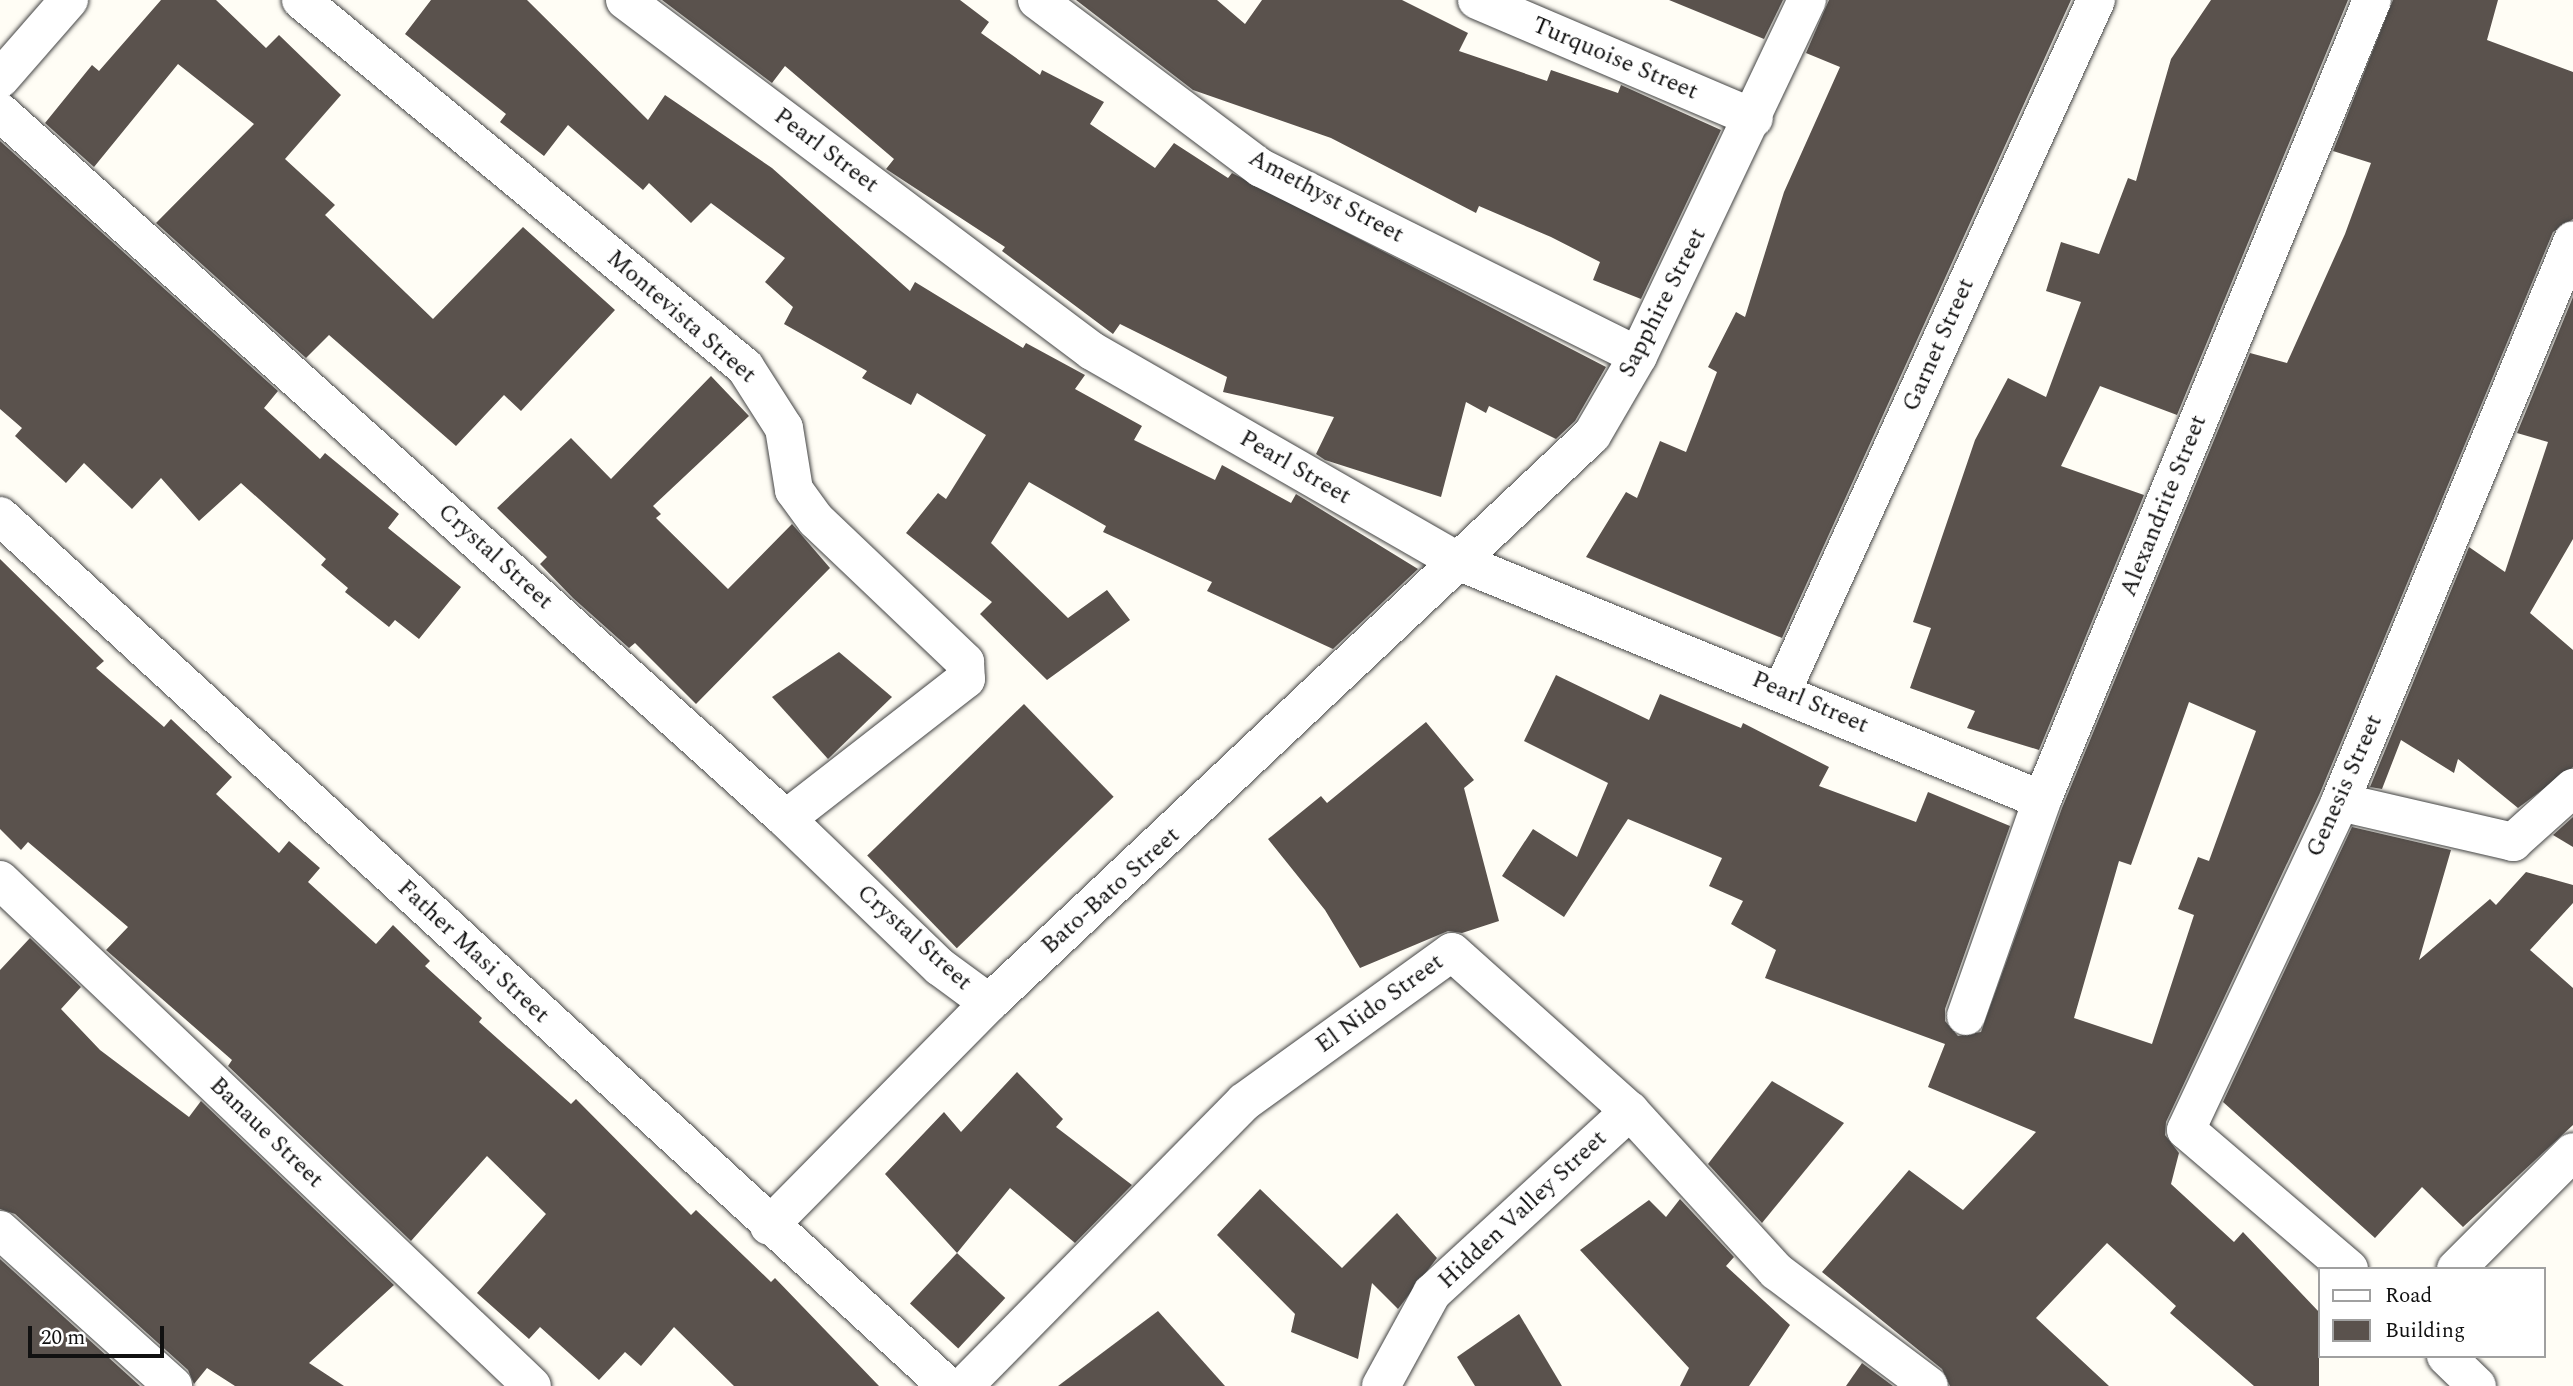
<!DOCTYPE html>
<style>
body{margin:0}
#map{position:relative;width:2573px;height:1386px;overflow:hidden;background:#fffdf5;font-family:Spectral,serif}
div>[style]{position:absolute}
.building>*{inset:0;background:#5a524d;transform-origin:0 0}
.roads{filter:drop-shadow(0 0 2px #444) drop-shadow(0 0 2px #444)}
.minor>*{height:38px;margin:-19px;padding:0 19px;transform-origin:19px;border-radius:19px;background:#fff}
.tertiary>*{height:38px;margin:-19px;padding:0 19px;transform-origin:19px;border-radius:19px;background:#fff}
span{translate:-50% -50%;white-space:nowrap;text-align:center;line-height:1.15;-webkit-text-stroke:7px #fff;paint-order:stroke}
.street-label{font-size:24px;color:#111}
.legend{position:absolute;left:2318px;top:1267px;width:228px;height:91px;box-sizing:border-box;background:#fff;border:2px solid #a0a0a0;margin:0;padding:9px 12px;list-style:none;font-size:21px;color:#111}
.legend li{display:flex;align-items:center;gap:14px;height:35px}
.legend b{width:35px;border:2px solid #a0a0a0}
.scale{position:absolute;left:28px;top:1326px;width:136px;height:32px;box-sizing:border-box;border:4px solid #111;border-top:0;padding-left:9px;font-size:21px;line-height:24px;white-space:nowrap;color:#111;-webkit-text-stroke:5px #fff;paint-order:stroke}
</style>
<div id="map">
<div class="building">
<i style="clip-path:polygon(161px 0,216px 0,266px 48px,279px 35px,341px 95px,285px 159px,335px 205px,325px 215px,433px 319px,523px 227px,615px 310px,521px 411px,504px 395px,456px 446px,329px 335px,306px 358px,156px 223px,254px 124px,178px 64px,94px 167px,45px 123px,92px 65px,99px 71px)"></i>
<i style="clip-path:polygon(431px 0,527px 0,648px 120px,665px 95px,772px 168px,910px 291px,915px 282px,1023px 348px,1026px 343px,1085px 375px,1075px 389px,1142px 426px,1134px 440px,1215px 480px,1222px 465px,1291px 503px,1296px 494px,1418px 569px,1333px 649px,1207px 591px,1212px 582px,1103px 532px,1106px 526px,1029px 482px,991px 543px,1068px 618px,1107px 590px,1130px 620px,1047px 680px,980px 614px,992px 602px,906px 533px,938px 493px,946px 499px,986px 435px,917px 393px,911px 405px,862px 378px,867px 371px,784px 324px,793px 307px,765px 282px,785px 258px,711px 203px,691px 223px,649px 183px,643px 190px,568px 125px,544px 156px,500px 122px,506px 114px,405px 34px)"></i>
<i style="clip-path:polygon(662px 0,960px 0,989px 22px,981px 33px,1040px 75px,1042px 70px,1104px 102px,1090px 124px,1155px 168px,1174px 143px,1228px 178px,1232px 173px,1606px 367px,1575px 421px,1556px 439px,1489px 406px,1486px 413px,1466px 402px,1441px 497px,1325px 460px,1316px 454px,1334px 417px,1223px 392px,1227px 377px,1120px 324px,1113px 334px,1002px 251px,1005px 247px,886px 169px,894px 159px,785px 66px,772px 83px)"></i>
<i style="clip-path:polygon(1076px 0,1217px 0,1245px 24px,1262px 0,1402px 0,1468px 33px,1459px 51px,1547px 81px,1551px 70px,1618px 93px,1621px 85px,1721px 130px,1641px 299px,1593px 280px,1600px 262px,1551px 237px,1479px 206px,1476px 213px,1331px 138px,1193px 90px)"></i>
<i style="clip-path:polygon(1669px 0,1783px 0,1764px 39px)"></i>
<i style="clip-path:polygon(1829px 0,2071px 0,1782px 638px,1586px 557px,1626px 492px,1637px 498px,1660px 441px,1686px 452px,1717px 372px,1708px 367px,1736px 312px,1745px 317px,1784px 192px,1840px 67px,1806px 53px)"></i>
<i style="clip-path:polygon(2211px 0,2348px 0,2177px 415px,2100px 386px,2061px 466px,2144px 495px,2039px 750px,1967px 728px,1975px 711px,1910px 688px,1931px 628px,1913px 622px,1975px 440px,2008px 378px,2046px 397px,2081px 302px,2046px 291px,2061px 242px,2099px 254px,2128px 178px,2136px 181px,2171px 59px)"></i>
<i style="clip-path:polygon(evenodd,2393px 0,2498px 0,2487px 40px,2573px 72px,2573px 219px,2553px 232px,2320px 793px,2166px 1122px,2165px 1135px,2179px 1153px,2171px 1184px,2234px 1242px,2243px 1232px,2319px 1312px,2319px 1386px,2254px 1386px,2170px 1313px,2176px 1306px,2107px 1243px,2036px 1318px,2109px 1386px,1950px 1386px,1942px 1369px,1822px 1272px,1909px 1170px,1963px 1210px,2036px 1132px,1928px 1087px,1945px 1044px,1765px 978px,1776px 950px,1731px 924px,1743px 901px,1709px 886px,1722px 858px,1628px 819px,1564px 917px,1502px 876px,1533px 829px,1577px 857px,1608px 783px,1524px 741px,1556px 675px,1649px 720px,1660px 694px,1741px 728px,1743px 723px,1829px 767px,1819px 786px,1916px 822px,1928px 792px,2010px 826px,1945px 1009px,1945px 1021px,1958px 1036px,1981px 1032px,2062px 808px,2250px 353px,2287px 363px,2345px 234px,2371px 163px,2333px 151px,2393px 0,2189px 702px,2256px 731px,2209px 861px,2198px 857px,2178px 909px,2194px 915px,2152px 1044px,2074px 1018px,2119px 861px,2131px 865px,2189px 702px)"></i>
<i style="clip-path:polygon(0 141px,278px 391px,264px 408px,320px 459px,325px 453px,399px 514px,388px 528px,461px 587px,419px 639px,395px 620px,389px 627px,345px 592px,348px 588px,321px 565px,326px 559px,241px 483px,199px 521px,161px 478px,132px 509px,84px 463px,66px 483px,15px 436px,22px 428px,0 409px)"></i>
<i style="clip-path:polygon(2573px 297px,2573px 539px,2530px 613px,2573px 650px,2573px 767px,2518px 808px,2458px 759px,2454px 773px,2401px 740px,2382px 789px,2370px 787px,2469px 547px,2505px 572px,2548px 442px,2517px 433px)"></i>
<i style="clip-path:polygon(711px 376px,749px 416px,653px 506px,661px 514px,656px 518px,728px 589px,792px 524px,830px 568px,696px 704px,635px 643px,629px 648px,573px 598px,540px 564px,547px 557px,497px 508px,571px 438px,611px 479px)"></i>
<i style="clip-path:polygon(0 559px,104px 661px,96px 668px,164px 727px,171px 719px,232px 777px,216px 794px,279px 853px,289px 841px,320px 868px,308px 882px,376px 944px,393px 925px,430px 961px,425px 966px,482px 1018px,479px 1022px,571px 1104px,576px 1099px,691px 1215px,696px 1210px,771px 1282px,775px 1278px,879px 1386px,734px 1386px,674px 1327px,641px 1366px,625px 1352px,599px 1380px,540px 1327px,529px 1339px,477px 1293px,546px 1214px,487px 1156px,411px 1241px,228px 1066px,232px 1060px,106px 950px,128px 927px,28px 842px,21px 850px,0 829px)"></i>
<i style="clip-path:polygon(839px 652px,892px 697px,828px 759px,772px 697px)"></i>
<i style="left:1024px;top:704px;width:129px;height:218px;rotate:46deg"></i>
<i style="clip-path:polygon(1426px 722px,1474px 780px,1464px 788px,1499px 921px,1462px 933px,1448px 931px,1360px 968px,1325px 910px,1268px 839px,1321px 796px,1327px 803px)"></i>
<i style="clip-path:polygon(2573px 817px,2573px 847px,2553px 835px)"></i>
<i style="clip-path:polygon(2352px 827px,2451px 850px,2419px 960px,2490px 899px,2496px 905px,2526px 872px,2573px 885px,2573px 903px,2530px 950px,2573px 988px,2573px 1125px,2463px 1227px,2422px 1187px,2375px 1238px,2223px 1102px)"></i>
<i style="clip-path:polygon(30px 938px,81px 987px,61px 1009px,100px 1050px,189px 1117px,201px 1101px,394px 1285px,309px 1363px,344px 1386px,235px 1386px,207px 1368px,194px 1384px,188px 1370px,15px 1214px,0 1209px,0 970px)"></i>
<i style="clip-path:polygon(1017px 1072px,1063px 1119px,1056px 1127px,1132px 1185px,1075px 1243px,1010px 1188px,957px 1253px,885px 1174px,944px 1112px,961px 1132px)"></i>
<i style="clip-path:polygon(1772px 1081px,1844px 1123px,1762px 1223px,1708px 1164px)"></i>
<i style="clip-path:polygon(1260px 1189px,1342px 1268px,1397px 1213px,1437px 1258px,1398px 1309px,1372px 1283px,1358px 1359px,1291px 1332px,1295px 1314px,1217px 1235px)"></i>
<i style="clip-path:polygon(1680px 1199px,1734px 1257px,1726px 1266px,1790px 1325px,1749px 1386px,1680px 1386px,1689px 1368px,1580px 1250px,1649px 1200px,1666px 1217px)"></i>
<i style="left:957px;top:1253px;width:66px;height:69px;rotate:43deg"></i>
<i style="clip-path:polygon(0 1259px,140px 1386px,0 1386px)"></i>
<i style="clip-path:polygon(1158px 1311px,1225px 1386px,1058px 1386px)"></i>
<i style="clip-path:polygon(1519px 1314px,1562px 1386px,1475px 1386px,1457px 1357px)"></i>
<i style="clip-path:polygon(1862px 1363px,1893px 1386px,1846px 1386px)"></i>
</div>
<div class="roads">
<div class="minor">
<i style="left:301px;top:0;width:576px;rotate:39.58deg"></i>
<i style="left:745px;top:367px;width:72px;rotate:57.4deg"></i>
<i style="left:784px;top:428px;width:63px;rotate:80.8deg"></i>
<i style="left:794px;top:490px;width:37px;rotate:54deg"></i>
<i style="left:816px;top:520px;width:206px;rotate:43.6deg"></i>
<i style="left:965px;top:662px;width:17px;rotate:87deg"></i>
<i style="left:966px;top:679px;width:228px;rotate:142.1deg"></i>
<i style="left:625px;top:0;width:584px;rotate:36.93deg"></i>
<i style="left:1092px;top:351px;width:419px;rotate:29.9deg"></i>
<i style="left:1455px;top:560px;width:634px;rotate:22.24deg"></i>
<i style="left:1037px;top:0;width:280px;rotate:36.9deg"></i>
<i style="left:1261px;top:168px;width:421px;rotate:26.5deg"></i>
<i style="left:1477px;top:0;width:301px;rotate:23.1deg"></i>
<i style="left:0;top:79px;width:105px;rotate:-48.9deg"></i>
<i style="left:0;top:112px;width:1057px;rotate:41.97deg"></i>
<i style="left:786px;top:819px;width:214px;rotate:43.9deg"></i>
<i style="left:940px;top:967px;width:61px;rotate:36.3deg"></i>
<i style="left:1782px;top:691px;width:759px;rotate:-65.56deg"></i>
<i style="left:2340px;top:802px;width:178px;rotate:13deg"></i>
<i style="left:2513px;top:842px;width:81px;rotate:-42deg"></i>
<i style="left:0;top:880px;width:734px;rotate:43.57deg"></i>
<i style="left:1966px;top:1016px;width:229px;rotate:-70.6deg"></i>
<i style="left:2042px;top:800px;width:865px;rotate:-67.58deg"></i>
<i style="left:769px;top:1226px;width:313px;rotate:-45.4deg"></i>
<i style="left:989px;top:1003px;width:828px;rotate:-43.29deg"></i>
<i style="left:1592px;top:435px;width:91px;rotate:-59.8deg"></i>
<i style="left:1638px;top:356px;width:394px;rotate:-64.6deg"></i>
<i style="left:0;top:1230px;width:233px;rotate:42deg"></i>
<i style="left:2349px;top:1269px;width:214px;rotate:-139.5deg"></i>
<i style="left:2186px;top:1130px;width:362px;rotate:-64.8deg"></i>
<i style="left:2340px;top:802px;width:608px;rotate:-67.48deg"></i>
<i style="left:2456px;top:1269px;width:165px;rotate:-45deg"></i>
<i style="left:2446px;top:1356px;width:43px;rotate:44.1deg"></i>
<i style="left:964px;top:1386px;width:399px;rotate:-45.4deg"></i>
<i style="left:1244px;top:1102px;width:256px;rotate:-35.8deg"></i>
<i style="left:1452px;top:952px;width:239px;rotate:41.8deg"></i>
<i style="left:1630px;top:1111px;width:217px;rotate:47.6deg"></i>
<i style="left:1776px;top:1271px;width:191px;rotate:36.9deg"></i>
<i style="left:1381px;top:1386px;width:106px;rotate:-61.3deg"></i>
<i style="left:1432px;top:1293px;width:269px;rotate:-42.6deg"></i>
</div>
<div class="tertiary">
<i style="left:0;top:516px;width:1286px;rotate:42.57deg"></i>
</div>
</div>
<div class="street-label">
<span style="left:1615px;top:59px;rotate:23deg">Turquoise Street</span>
<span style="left:826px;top:151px;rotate:37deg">Pearl Street</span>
<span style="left:1326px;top:197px;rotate:28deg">Amethyst Street</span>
<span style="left:1663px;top:303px;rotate:-63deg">Sapphire Street</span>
<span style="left:681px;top:317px;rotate:41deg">Montevista Street</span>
<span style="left:1939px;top:345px;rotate:-66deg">Garnet Street</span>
<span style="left:1295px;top:468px;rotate:30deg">Pearl Street</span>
<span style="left:2164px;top:506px;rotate:-68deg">Alexandrite Street</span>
<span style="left:495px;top:557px;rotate:42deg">Crystal Street</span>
<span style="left:1810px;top:703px;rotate:23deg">Pearl Street</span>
<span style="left:2345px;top:786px;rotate:-66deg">Genesis Street</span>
<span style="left:1111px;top:891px;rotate:-42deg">Bato-Bato Street</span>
<span style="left:914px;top:938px;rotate:42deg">Crystal Street</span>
<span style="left:473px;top:952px;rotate:43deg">Father Masi Street</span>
<span style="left:1380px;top:1004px;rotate:-36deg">El Nido Street</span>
<span style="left:266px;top:1133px;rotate:44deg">Banaue Street</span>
<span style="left:1523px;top:1210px;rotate:-43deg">Hidden Valley Street</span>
</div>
<ul class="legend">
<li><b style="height:9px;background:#fff"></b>Road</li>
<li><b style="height:19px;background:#5a524d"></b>Building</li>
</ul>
<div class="scale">20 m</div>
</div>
